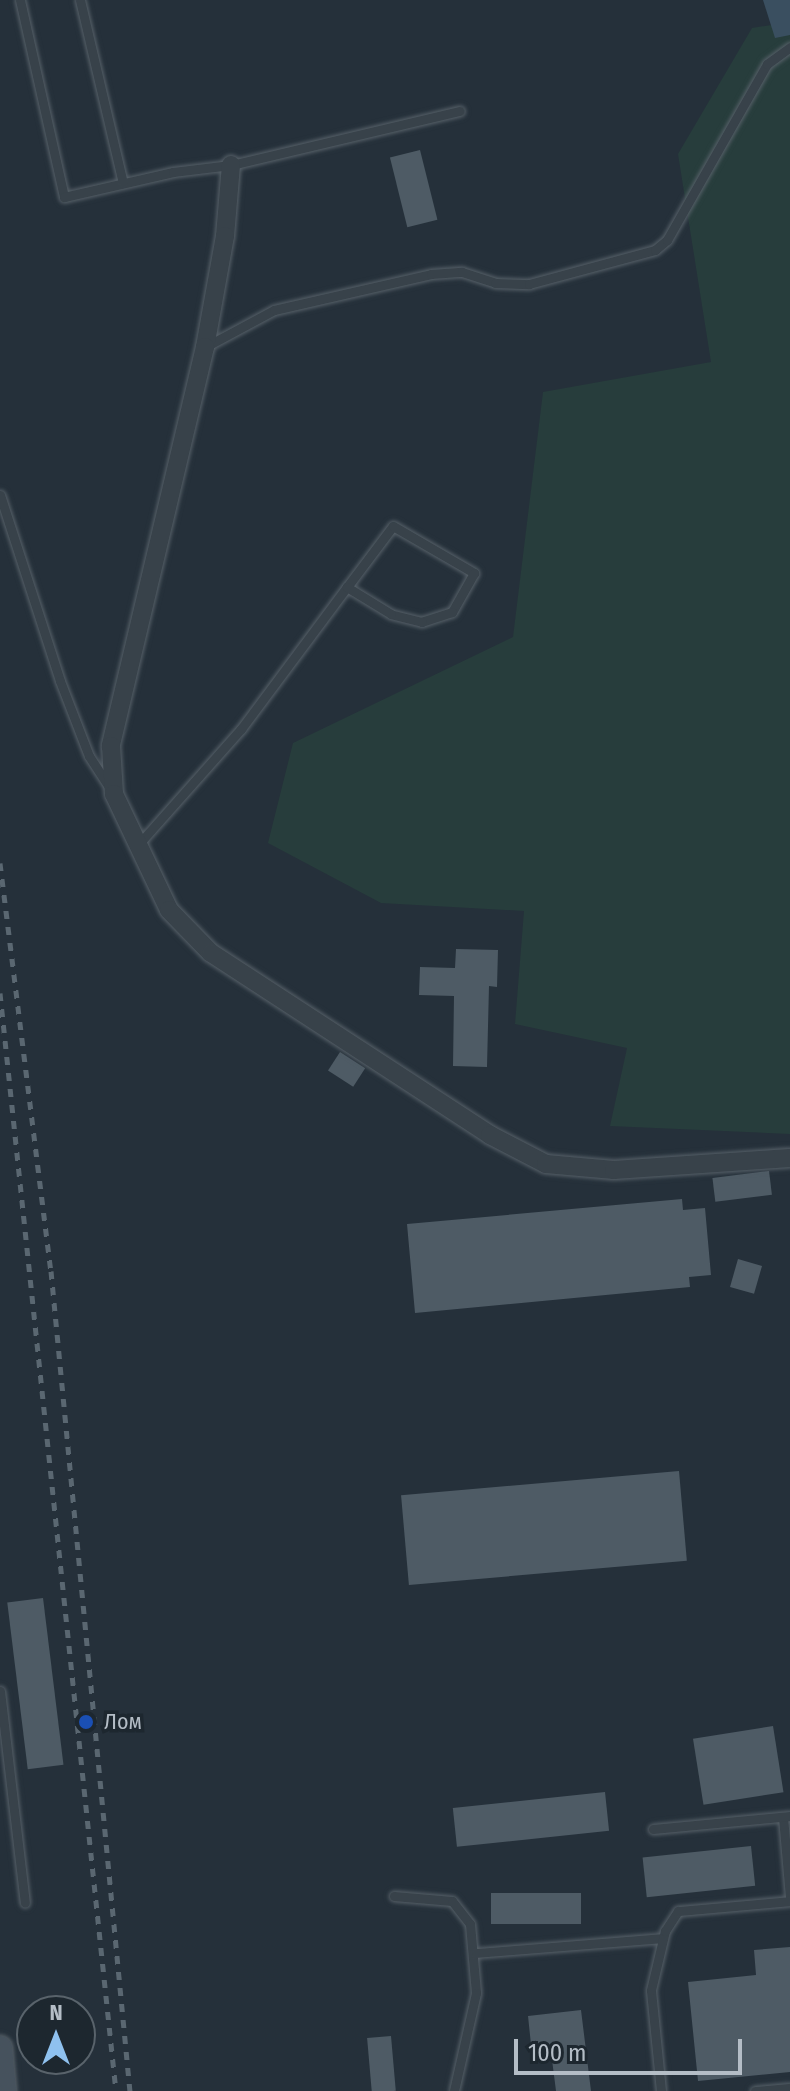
<!DOCTYPE html>
<meta charset="utf-8">
<style>
body{margin:0}
#map{position:relative;width:790px;height:2091px;overflow:hidden;background:#25303a;font-family:"Fira Sans Condensed",sans-serif}
div>[style]{position:absolute}
.green>*{inset:0;background:#273d3c}
.water>*{inset:0;background:#3a4f60}
.building>*{inset:0;background:#4e5b65;transform-origin:0 0}
.roads{filter:drop-shadow(0 0 2px #566068) drop-shadow(0 0 2px #566068)}
.lane>*{height:9px;margin:-4.5px;padding:0 4.5px;transform-origin:4.5px;border-radius:4.5px;background:#38424a}
.street>*{height:18px;margin:-9px;padding:0 9px;transform-origin:9px;border-radius:9px;background:#38424a}
.secondary>*{height:24px;margin:-12px;padding:0 12px;transform-origin:12px;border-radius:12px;background:#46525d}
.rail>*{height:5px;margin-top:-2.5px;transform-origin:0;background:repeating-linear-gradient(90deg,#5a6771 0 8px,transparent 0 16px)}
.dots>*{width:22px;height:22px;translate:-50% -50%;box-sizing:border-box;border:4px solid #1d272f;border-radius:50%}
span{translate:-50% -50%;white-space:nowrap;text-align:center;line-height:1.15;-webkit-text-stroke:7px #1d272f;paint-order:stroke}
.poi-label{font-size:22px;color:#b4bdc6}
.left{translate:0 -50%;text-align:left}
.north{position:absolute;left:16px;top:1995px;width:80px;height:80px;box-sizing:border-box;background:#1d272f;border:2px solid #59636b;border-radius:50%;rotate:0deg;font-size:22px;font-weight:700;line-height:32px;text-align:center;color:#b4bdc6}
.north::after{content:'';display:block;margin:auto;width:28px;height:36px;background:#8fc1ef;clip-path:polygon(50% 0,100% 100%,50% 72%,0 100%)}
.scale{position:absolute;left:514px;top:2039px;width:228px;height:36px;box-sizing:border-box;border:4px solid #b4bdc6;border-top:0;padding-left:10px;font-size:24px;line-height:28px;white-space:nowrap;color:#b4bdc6;-webkit-text-stroke:6px #1d272f;paint-order:stroke}
</style>
<div id="map">
<div class="green">
<i style="clip-path:polygon(790px 22px,790px 1134px,610px 1126px,627px 1048px,515px 1024px,524px 911px,381px 903px,268px 843px,293px 743px,513px 637px,543px 392px,711px 362px,678px 154px,752px 28px)"></i>
</div>
<div class="water">
<i style="clip-path:polygon(763px 0,790px 0,790px 35px,775px 38px)"></i>
</div>
<div class="building">
<i style="left:420px;top:150px;width:72px;height:31px;rotate:76deg"></i>
<i style="clip-path:polygon(456px 949px,498px 950px,497px 987px,489px 986px,487px 1067px,453px 1066px,454px 996px,419px 995px,420px 967px,455px 968px)"></i>
<i style="left:340px;top:1052px;width:30px;height:22px;rotate:33deg"></i>
<i style="left:769px;top:1171px;width:24px;height:57px;rotate:83deg"></i>
<i style="clip-path:polygon(682px 1199px,683px 1210px,705px 1208px,711px 1275px,689px 1277px,690px 1287px,415px 1313px,407px 1224px)"></i>
<i style="left:738px;top:1259px;width:25px;height:29px;rotate:16deg"></i>
<i style="left:679px;top:1471px;width:90px;height:279px;rotate:85deg"></i>
<i style="left:43px;top:1598px;width:168px;height:36px;rotate:83deg"></i>
<i style="left:773px;top:1726px;width:67px;height:81px;rotate:81deg"></i>
<i style="left:605px;top:1792px;width:39px;height:153px;rotate:84deg"></i>
<i style="left:751px;top:1846px;width:40px;height:109px;rotate:84deg"></i>
<i style="left:581px;top:1893px;width:31px;height:90px;rotate:90deg"></i>
<i style="clip-path:polygon(790px 1947px,790px 2072px,698px 2081px,688px 1982px,756px 1975px,754px 1950px)"></i>
<i style="clip-path:polygon(581px 2010px,591px 2091px,556px 2091px,551px 2052px,532px 2054px,528px 2016px)"></i>
<i style="left:391px;top:2036px;width:55px;height:24px;rotate:85deg"></i>
</div>
<div class="roads">
<div class="lane">
<i style="left:20px;top:0;width:202px;rotate:77.4deg"></i>
<i style="left:64px;top:197px;width:112px;rotate:-12.9deg"></i>
<i style="left:173px;top:172px;width:58px;rotate:-6.9deg"></i>
<i style="left:231px;top:165px;width:235px;rotate:-13.3deg"></i>
<i style="left:80px;top:0;width:188px;rotate:76.8deg"></i>
<i style="left:207px;top:346px;width:76px;rotate:-28.2deg"></i>
<i style="left:274px;top:310px;width:161px;rotate:-12.9deg"></i>
<i style="left:431px;top:274px;width:31px;rotate:-4deg"></i>
<i style="left:462px;top:272px;width:35px;rotate:18deg"></i>
<i style="left:495px;top:283px;width:34px;rotate:2deg"></i>
<i style="left:529px;top:284px;width:131px;rotate:-15.1deg"></i>
<i style="left:655px;top:250px;width:16px;rotate:-40deg"></i>
<i style="left:667px;top:240px;width:202px;rotate:-60.4deg"></i>
<i style="left:767px;top:64px;width:29px;rotate:-36deg"></i>
<i style="left:0;top:495px;width:195px;rotate:72.1deg"></i>
<i style="left:60px;top:681px;width:80px;rotate:68.9deg"></i>
<i style="left:89px;top:756px;width:37px;rotate:57deg"></i>
<i style="left:137px;top:846px;width:157px;rotate:-48.4deg"></i>
<i style="left:241px;top:729px;width:177px;rotate:-53.3deg"></i>
<i style="left:347px;top:587px;width:76px;rotate:-53deg"></i>
<i style="left:393px;top:526px;width:94px;rotate:30.1deg"></i>
<i style="left:474px;top:573px;width:45px;rotate:119.4deg"></i>
<i style="left:452px;top:612px;width:32px;rotate:162deg"></i>
<i style="left:422px;top:622px;width:32px;rotate:-166deg"></i>
<i style="left:391px;top:614px;width:52px;rotate:-148.5deg"></i>
<i style="left:0;top:1691px;width:213px;rotate:83.3deg"></i>
<i style="left:783px;top:1817px;width:80px;rotate:85deg"></i>
<i style="left:653px;top:1829px;width:138px;rotate:-5.4deg"></i>
<i style="left:394px;top:1896px;width:58px;rotate:4.9deg"></i>
<i style="left:452px;top:1901px;width:29px;rotate:52deg"></i>
<i style="left:470px;top:1924px;width:69px;rotate:85deg"></i>
<i style="left:476px;top:1993px;width:100px;rotate:102.7deg"></i>
<i style="left:476px;top:1953px;width:187px;rotate:-4.6deg"></i>
<i style="left:661px;top:2091px;width:101px;rotate:-95.7deg"></i>
<i style="left:651px;top:1990px;width:61px;rotate:-76.7deg"></i>
<i style="left:665px;top:1931px;width:24px;rotate:-57deg"></i>
<i style="left:678px;top:1911px;width:112px;rotate:-5.1deg"></i>
<i style="left:755px;top:2091px;width:35px;rotate:-5deg"></i>
</div>
<div class="street">
<i style="left:231px;top:165px;width:71px;rotate:94.8deg"></i>
<i style="left:225px;top:236px;width:113px;rotate:100.2deg"></i>
<i style="left:205px;top:347px;width:410px;rotate:103.3deg"></i>
<i style="left:111px;top:746px;width:48px;rotate:86.4deg"></i>
<i style="left:114px;top:794px;width:128px;rotate:64.6deg"></i>
<i style="left:169px;top:910px;width:60px;rotate:45.7deg"></i>
<i style="left:211px;top:953px;width:333px;rotate:33.1deg"></i>
<i style="left:490px;top:1135px;width:63px;rotate:27.4deg"></i>
<i style="left:546px;top:1164px;width:68px;rotate:5deg"></i>
<i style="left:614px;top:1170px;width:176px;rotate:-3.9deg"></i>
</div>
<div class="secondary">
<i style="left:0;top:2048px;width:43px;rotate:84.7deg"></i>
</div>
</div>
<div class="rail">
<i style="left:0;top:863px;width:411px;rotate:82.9deg"></i>
<i style="left:51px;top:1271px;width:824px;rotate:84.5deg"></i>
<i style="left:0;top:993px;width:1104px;rotate:83.97deg"></i>
</div>
<div class="dots">
<i style="left:86px;top:1722px;background:#1a4fb4"></i>
</div>
<div class="poi-label">
<span class="left" style="left:104px;top:1722px">Лом</span>
</div>
<div class="north">N</div>
<div class="scale">100 m</div>
</div>
